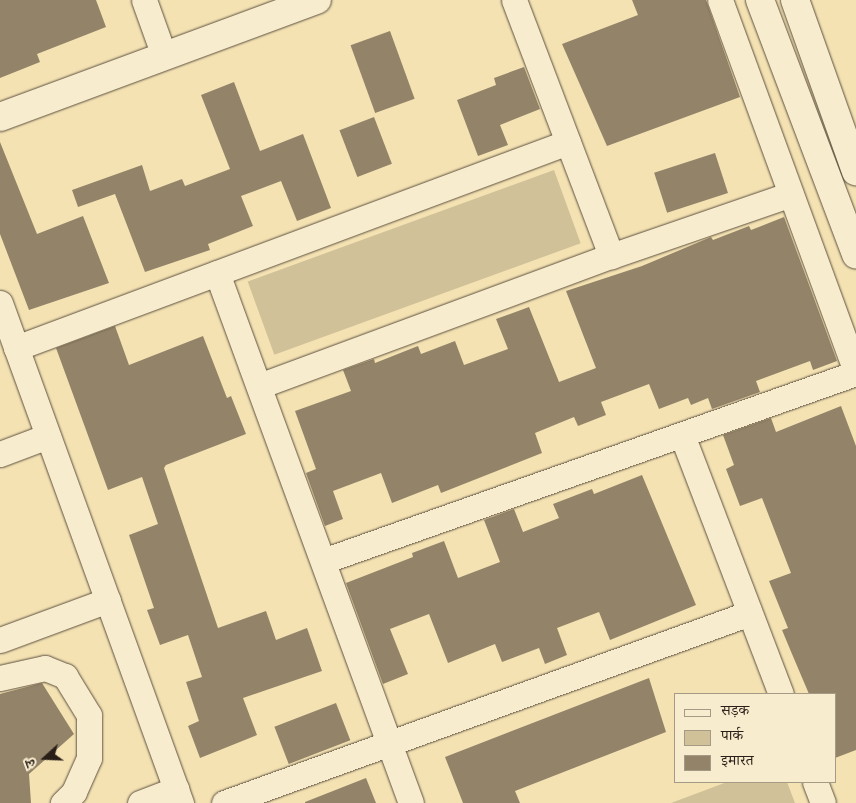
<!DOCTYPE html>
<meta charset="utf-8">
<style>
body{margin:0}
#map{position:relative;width:856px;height:803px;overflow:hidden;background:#f4e2b3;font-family:"IM FELL Great Primer","Noto Serif Devanagari",serif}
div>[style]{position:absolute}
.green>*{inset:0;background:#d1c199;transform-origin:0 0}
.building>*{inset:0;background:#938469;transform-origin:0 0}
.roads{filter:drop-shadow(0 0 1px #5c503f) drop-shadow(0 0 1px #5c503f)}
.street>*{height:25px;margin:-12.5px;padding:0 12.5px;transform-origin:12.5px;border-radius:12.5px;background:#f8ecce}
.secondary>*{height:28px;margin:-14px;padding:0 14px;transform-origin:14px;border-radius:14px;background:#f8ecce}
span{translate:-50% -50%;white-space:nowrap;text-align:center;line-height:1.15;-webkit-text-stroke:4.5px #f8ecce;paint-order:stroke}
.legend{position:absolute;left:674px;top:693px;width:162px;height:90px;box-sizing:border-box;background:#f8ecce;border:1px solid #a59a85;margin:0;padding:6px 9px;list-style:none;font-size:15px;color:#291f18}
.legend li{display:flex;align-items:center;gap:10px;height:25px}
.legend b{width:25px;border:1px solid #a59a85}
.north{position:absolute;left:20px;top:733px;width:50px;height:50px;-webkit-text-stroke:4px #f8ecce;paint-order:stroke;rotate:250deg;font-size:14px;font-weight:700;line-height:20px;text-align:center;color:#291f18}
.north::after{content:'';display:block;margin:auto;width:18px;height:22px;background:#291f18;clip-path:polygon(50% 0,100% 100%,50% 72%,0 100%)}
</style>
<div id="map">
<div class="green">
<i style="left:554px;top:170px;width:78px;height:326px;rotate:70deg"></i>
<i style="clip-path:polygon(727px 782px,787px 782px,795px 803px,671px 803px)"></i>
</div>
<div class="building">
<i style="clip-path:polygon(0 0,96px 0,106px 27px,37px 54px,40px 62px,0 78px)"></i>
<i style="clip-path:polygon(632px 0,706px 0,740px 97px,607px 146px,562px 44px,638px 15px)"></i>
<i style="left:390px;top:31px;width:72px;height:42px;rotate:70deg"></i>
<i style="clip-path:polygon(524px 67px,540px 109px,500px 125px,508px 145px,478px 156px,457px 100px,496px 85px,494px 78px)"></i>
<i style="clip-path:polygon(234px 82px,260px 151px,303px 134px,331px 208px,297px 221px,281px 181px,241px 196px,253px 226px,208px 244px,210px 250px,145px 272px,115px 194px,78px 207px,72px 190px,142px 165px,150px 191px,182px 179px,185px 186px,230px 169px,201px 95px)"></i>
<i style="left:374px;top:117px;width:50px;height:37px;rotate:69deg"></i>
<i style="clip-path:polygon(0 142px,37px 234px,83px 216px,109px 283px,29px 310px,0 234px)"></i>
<i style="left:715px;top:153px;width:42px;height:64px;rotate:72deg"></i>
<i style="clip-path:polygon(784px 217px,837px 361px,813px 370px,810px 361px,756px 381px,760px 392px,712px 409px,708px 398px,691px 405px,688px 398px,659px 409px,649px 384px,601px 402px,606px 415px,578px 426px,574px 417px,535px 433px,542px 453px,441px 493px,438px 485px,392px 503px,381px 473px,333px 491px,343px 519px,325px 526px,306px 473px,316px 469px,295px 411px,351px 391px,343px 370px,374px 359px,375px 363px,418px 346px,421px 354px,455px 341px,464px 365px,508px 349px,496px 319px,529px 307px,559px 382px,596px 368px,566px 291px,642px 266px,711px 237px,713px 240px,749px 226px,751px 230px)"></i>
<i style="clip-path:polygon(115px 326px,129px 365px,203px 336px,227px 398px,231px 396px,246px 434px,166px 465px,164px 468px,218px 628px,266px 611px,276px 640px,307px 628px,322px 671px,243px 698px,257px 735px,200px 758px,188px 726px,199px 721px,186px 682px,202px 677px,188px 635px,160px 645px,147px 610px,154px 608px,129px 535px,158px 524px,142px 477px,108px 490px,56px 348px)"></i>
<i style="clip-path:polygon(841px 406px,856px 446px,856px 750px,835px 758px,835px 694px,809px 694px,792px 654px,782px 630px,788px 628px,769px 581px,791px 573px,762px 498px,740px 506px,726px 469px,734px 465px,723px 435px,771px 418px,776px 432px)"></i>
<i style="clip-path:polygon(642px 475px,696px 605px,610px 640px,599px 612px,557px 628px,567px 655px,545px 664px,539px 648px,502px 662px,495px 644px,448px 663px,429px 614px,390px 629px,408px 674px,383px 684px,346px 583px,413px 557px,412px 553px,444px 541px,458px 578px,500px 562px,484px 520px,514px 509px,523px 532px,559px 518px,553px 504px,592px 489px,594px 494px)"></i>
<i style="clip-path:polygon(649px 678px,666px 732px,515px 791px,520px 803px,463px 803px,445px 757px)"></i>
<i style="clip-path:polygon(42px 683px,74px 734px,29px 774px,31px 803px,0 803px,0 694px)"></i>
<i style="left:336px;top:703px;width:40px;height:66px;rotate:69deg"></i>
<i style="clip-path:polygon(366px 778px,376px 803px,305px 803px,305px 802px)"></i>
</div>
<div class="roads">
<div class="street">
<i style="left:144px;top:0;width:59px;rotate:70.3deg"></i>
<i style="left:514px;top:0;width:274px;rotate:69.2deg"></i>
<i style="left:720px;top:0;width:396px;rotate:69.9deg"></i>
<i style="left:217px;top:273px;width:564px;rotate:69.9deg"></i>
<i style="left:0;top:303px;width:532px;rotate:70.1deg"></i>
<i style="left:16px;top:348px;width:589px;rotate:-20.46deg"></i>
<i style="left:259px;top:386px;width:375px;rotate:-20.3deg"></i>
<i style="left:611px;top:256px;width:190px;rotate:-19deg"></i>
<i style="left:682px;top:435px;width:277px;rotate:69.1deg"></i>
<i style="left:0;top:454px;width:51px;rotate:-20.6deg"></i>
<i style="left:323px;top:561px;width:565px;rotate:-19.43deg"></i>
<i style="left:0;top:640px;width:115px;rotate:-20.3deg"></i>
<i style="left:0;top:678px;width:46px;rotate:-12.5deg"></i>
<i style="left:45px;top:668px;width:22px;rotate:22deg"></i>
<i style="left:65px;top:676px;width:46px;rotate:58.4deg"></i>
<i style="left:89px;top:715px;width:43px;rotate:90deg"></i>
<i style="left:89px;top:758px;width:37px;rotate:114deg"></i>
<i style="left:74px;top:792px;width:16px;rotate:135deg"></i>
<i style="left:815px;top:782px;width:22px;rotate:69deg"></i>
<i style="left:140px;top:803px;width:39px;rotate:-21deg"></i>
<i style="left:224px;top:803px;width:559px;rotate:-19.86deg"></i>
</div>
<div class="secondary">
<i style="left:760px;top:0;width:272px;rotate:69.3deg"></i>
<i style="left:795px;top:0;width:182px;rotate:70.4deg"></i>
<i style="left:0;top:117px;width:338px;rotate:-20.3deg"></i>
</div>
</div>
<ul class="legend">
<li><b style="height:6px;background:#f8ecce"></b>सड़क</li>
<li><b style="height:14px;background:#d1c199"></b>पार्क</li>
<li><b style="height:14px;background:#938469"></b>इमारत</li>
</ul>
<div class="north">उ</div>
</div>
